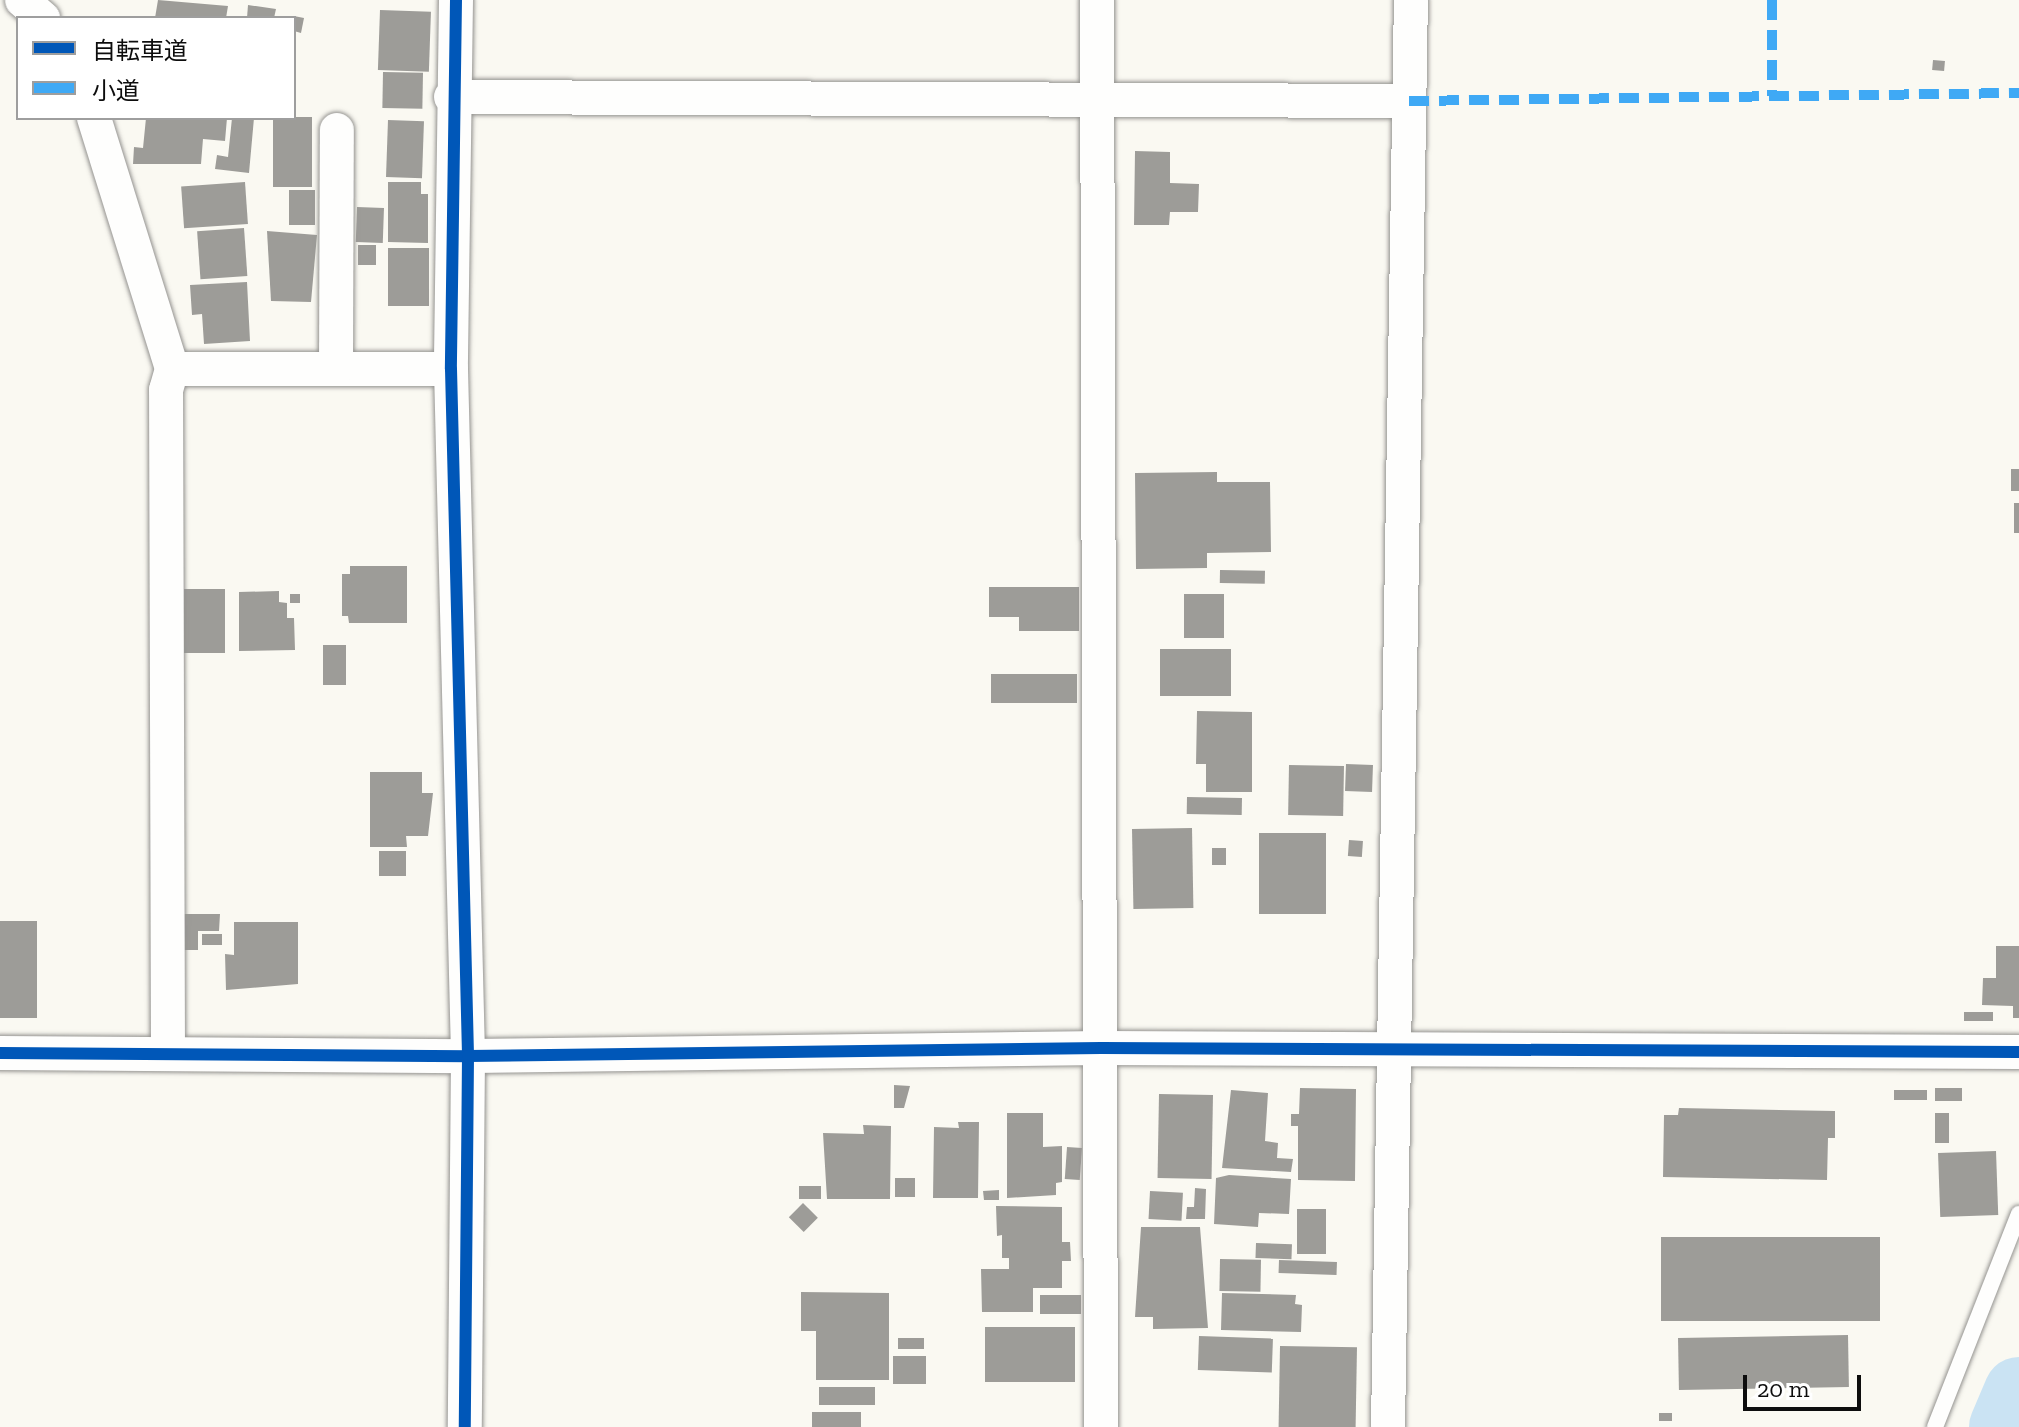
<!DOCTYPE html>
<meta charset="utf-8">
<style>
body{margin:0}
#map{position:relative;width:2019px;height:1427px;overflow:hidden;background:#faf9f2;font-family:"Zilla Slab","Noto Sans JP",serif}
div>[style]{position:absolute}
.river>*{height:70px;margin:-35px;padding:0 35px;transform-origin:35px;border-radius:35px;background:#cae3f3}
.building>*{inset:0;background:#9d9c98;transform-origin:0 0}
.roads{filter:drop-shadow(0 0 2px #949390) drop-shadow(0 0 2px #949390)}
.service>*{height:16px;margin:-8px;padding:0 8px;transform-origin:8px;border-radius:8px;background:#fefefd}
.minor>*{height:34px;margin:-17px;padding:0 17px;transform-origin:17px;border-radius:17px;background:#fefefd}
.quiet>*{height:10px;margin-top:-5px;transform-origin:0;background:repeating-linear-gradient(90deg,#3fa9f5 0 20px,transparent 0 30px)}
.cycleway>*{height:12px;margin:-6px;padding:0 6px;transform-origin:6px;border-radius:6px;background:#0057b8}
span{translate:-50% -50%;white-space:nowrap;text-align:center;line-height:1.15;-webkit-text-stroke:8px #fff;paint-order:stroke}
.legend{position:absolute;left:16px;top:16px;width:280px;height:104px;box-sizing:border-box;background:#fff;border:2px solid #9e9e9e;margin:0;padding:10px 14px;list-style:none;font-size:24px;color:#0d0d0d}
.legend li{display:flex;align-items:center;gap:16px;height:40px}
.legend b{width:40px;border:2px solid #9e9e9e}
.scale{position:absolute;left:1743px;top:1375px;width:118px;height:36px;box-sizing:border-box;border:4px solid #0d0d0d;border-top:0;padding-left:10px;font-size:24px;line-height:28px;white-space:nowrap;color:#0d0d0d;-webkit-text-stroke:6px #fff;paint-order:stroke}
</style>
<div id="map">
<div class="river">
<i style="left:2004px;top:1427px;width:38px;rotate:-67deg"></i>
</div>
<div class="building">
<i style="clip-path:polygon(158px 0,228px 6px,226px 18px,155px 18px)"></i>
<i style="clip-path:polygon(248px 5px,276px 9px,274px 18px,247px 18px)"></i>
<i style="left:380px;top:10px;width:51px;height:60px;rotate:2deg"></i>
<i style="clip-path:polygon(294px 16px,304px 18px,301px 33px,294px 31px)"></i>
<i style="left:1933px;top:60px;width:12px;height:10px;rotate:5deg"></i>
<i style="left:383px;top:72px;width:40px;height:36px;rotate:1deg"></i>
<i style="left:312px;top:117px;width:70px;height:39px;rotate:90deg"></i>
<i style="clip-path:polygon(146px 118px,227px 118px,225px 141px,203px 139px,201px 164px,133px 164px,134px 147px,143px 148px)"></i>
<i style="clip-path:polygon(232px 118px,254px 118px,249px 173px,215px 169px,217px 155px,228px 157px)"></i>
<i style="left:388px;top:120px;width:36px;height:57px;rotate:2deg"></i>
<i style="clip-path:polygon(1135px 151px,1170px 152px,1170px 183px,1199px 184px,1198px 212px,1170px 212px,1169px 225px,1134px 225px)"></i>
<i style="left:245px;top:182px;width:42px;height:64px;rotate:86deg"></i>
<i style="clip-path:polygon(388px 182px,421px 182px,421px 194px,428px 194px,428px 243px,388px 242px)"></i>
<i style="left:289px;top:190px;width:26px;height:35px"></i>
<i style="left:357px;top:207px;width:27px;height:35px;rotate:2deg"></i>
<i style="left:244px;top:228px;width:48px;height:47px;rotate:86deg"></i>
<i style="clip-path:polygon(267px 231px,317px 235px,311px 302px,271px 301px)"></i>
<i style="left:358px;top:245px;width:18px;height:20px"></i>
<i style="left:388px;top:248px;width:41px;height:58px"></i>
<i style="clip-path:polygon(247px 282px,250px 341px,204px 344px,202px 314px,192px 315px,190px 285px)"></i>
<i style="left:2011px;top:469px;width:8px;height:22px"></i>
<i style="clip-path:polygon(1217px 472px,1217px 482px,1270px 482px,1271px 552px,1207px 553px,1207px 568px,1136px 569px,1135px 473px)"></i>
<i style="left:2014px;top:503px;width:5px;height:30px"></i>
<i style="clip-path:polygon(350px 566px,407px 566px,407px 623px,349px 623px,348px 616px,342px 616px,342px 574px,350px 574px)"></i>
<i style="left:1220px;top:570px;width:45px;height:13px;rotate:1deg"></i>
<i style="clip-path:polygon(989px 587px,1079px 587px,1079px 631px,1019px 631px,1019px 617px,989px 617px)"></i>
<i style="left:184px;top:589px;width:41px;height:64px"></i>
<i style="clip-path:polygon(279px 591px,279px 602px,287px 603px,287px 618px,294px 618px,295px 650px,239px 651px,239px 592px)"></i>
<i style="left:290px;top:594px;width:10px;height:9px"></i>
<i style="left:1184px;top:594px;width:40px;height:44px"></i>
<i style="left:323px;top:645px;width:23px;height:40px"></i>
<i style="left:1160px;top:649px;width:71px;height:47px"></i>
<i style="left:991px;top:674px;width:86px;height:29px"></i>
<i style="clip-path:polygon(1197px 711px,1252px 712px,1252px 792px,1206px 792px,1206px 764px,1196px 764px)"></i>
<i style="left:1346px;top:764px;width:27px;height:27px;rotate:2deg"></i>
<i style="left:1289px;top:765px;width:55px;height:50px;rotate:1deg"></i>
<i style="clip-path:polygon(370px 772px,422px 772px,422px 793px,433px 793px,428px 836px,406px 836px,407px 847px,370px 847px)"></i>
<i style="left:1187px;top:797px;width:55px;height:17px;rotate:1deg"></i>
<i style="left:1192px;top:828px;width:80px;height:60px;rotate:89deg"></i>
<i style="left:1259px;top:833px;width:67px;height:81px"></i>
<i style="left:1349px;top:840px;width:14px;height:16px;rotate:4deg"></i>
<i style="left:1212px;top:848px;width:14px;height:17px"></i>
<i style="left:379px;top:851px;width:27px;height:25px"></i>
<i style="clip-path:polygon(183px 914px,220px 914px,219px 931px,198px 931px,198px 950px,182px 950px)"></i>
<i style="left:0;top:921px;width:37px;height:97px"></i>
<i style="clip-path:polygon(234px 922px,298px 922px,298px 984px,226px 990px,225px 954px,234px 955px)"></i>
<i style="left:202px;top:934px;width:20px;height:11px"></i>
<i style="clip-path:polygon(1996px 946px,2019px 946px,2019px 1018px,2013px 1018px,2013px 1006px,1982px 1005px,1983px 978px,1996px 978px)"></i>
<i style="left:1964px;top:1012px;width:29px;height:9px"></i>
<i style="clip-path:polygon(894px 1085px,910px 1086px,904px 1108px,894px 1108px)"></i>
<i style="clip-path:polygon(1300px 1088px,1356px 1089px,1355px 1181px,1298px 1180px,1298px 1126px,1291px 1126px,1291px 1114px,1299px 1114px)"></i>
<i style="left:1935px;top:1088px;width:27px;height:13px"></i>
<i style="clip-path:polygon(1231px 1090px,1268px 1093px,1265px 1141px,1278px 1143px,1277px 1158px,1293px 1159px,1291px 1172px,1222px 1168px)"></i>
<i style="left:1894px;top:1090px;width:33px;height:10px"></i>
<i style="left:1159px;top:1094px;width:54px;height:84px;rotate:1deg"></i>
<i style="clip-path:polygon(1679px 1108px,1835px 1111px,1835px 1138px,1828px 1138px,1827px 1180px,1663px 1177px,1664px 1115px,1678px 1115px)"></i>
<i style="clip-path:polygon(1007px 1113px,1043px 1113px,1043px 1147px,1062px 1146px,1062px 1182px,1056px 1183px,1056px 1195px,1007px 1198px)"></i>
<i style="left:1935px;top:1113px;width:14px;height:30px"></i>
<i style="clip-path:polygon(958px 1122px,979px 1122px,978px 1198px,933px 1198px,934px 1127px,959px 1128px)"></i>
<i style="clip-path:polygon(863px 1125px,891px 1126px,890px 1199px,827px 1199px,823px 1133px,864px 1134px)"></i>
<i style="left:1067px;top:1147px;width:15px;height:32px;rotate:4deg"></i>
<i style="left:1996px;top:1151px;width:64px;height:58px;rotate:88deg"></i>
<i style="clip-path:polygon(1229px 1175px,1291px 1179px,1289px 1214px,1259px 1213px,1258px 1227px,1214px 1224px,1216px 1178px)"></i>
<i style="left:895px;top:1178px;width:20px;height:19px"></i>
<i style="left:799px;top:1186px;width:22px;height:13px"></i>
<i style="clip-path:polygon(1195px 1188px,1206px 1189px,1205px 1219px,1186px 1219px,1187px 1207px,1194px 1207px)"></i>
<i style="clip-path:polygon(999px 1190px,999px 1200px,984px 1200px,983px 1191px)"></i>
<i style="left:1150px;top:1191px;width:33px;height:28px;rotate:3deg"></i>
<i style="left:803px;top:1203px;width:21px;height:20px;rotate:45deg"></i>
<i style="clip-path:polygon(996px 1206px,1062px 1207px,1062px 1242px,1070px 1242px,1071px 1261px,1062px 1261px,1062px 1288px,1033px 1288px,1033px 1312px,982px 1312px,981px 1269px,1009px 1269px,1009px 1258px,1002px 1258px,1002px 1235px,997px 1236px)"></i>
<i style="left:1297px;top:1209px;width:29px;height:45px"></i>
<i style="clip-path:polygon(1141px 1227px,1200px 1227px,1208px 1328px,1153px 1329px,1153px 1317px,1135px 1317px)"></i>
<i style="left:1661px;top:1237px;width:219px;height:84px"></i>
<i style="left:1256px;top:1243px;width:36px;height:15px;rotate:2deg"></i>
<i style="left:1220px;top:1259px;width:41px;height:32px;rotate:1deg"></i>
<i style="left:1279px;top:1260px;width:58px;height:13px;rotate:2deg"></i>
<i style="clip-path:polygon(801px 1292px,889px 1293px,889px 1380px,816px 1380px,816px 1331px,801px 1331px)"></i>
<i style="clip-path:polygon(1222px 1293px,1296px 1295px,1295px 1304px,1302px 1305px,1301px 1332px,1221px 1330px)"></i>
<i style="left:1040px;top:1295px;width:41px;height:19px"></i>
<i style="left:985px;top:1327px;width:90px;height:55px"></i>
<i style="left:1848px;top:1335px;width:52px;height:170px;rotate:89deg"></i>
<i style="left:1199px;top:1336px;width:74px;height:34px;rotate:2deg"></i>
<i style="left:898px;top:1338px;width:26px;height:11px"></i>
<i style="left:1280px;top:1346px;width:77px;height:81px;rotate:1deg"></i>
<i style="left:893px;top:1356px;width:33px;height:28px"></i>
<i style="left:819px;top:1387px;width:56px;height:18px"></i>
<i style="left:861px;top:1412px;width:15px;height:49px;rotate:90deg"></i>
<i style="left:1659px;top:1413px;width:13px;height:8px"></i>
</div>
<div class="roads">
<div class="service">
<i style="left:1935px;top:1427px;width:229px;rotate:-68.5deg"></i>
</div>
<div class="minor">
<i style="left:22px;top:0;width:28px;rotate:41deg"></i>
<i style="left:456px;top:0;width:369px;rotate:90.8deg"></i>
<i style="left:451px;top:369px;width:687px;rotate:88.58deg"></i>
<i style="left:468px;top:1056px;width:371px;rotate:90.5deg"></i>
<i style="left:1097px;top:0;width:1427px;rotate:89.84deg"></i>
<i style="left:451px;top:97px;width:958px;rotate:0.24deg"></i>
<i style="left:94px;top:118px;width:263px;rotate:72.7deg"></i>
<i style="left:172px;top:369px;width:279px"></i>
<i style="left:336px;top:369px;width:239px;rotate:-89.8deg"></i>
<i style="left:0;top:1053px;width:468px;rotate:0.4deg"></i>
<i style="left:468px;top:1056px;width:633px;rotate:-0.72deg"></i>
<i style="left:1101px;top:1048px;width:918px;rotate:0.25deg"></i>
<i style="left:168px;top:1054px;width:664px;rotate:-90.17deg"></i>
<i style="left:166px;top:390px;width:22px;rotate:-74deg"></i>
<i style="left:1388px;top:1427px;width:1427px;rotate:-89.08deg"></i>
</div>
</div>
<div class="quiet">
<i style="left:1772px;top:0;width:96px;rotate:90deg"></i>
<i style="left:1409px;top:101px;width:610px;rotate:-0.75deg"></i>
</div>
<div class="cycleway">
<i style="left:456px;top:0;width:369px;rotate:90.8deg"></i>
<i style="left:451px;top:369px;width:687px;rotate:88.58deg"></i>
<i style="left:468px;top:1056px;width:371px;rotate:90.5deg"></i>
<i style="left:0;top:1053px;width:468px;rotate:0.4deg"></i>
<i style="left:468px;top:1056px;width:633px;rotate:-0.72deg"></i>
<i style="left:1101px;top:1048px;width:918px;rotate:0.25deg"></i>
</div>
<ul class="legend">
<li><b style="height:10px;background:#0057b8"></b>自転車道</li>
<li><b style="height:10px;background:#3fa9f5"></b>小道</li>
</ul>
<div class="scale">20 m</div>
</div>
